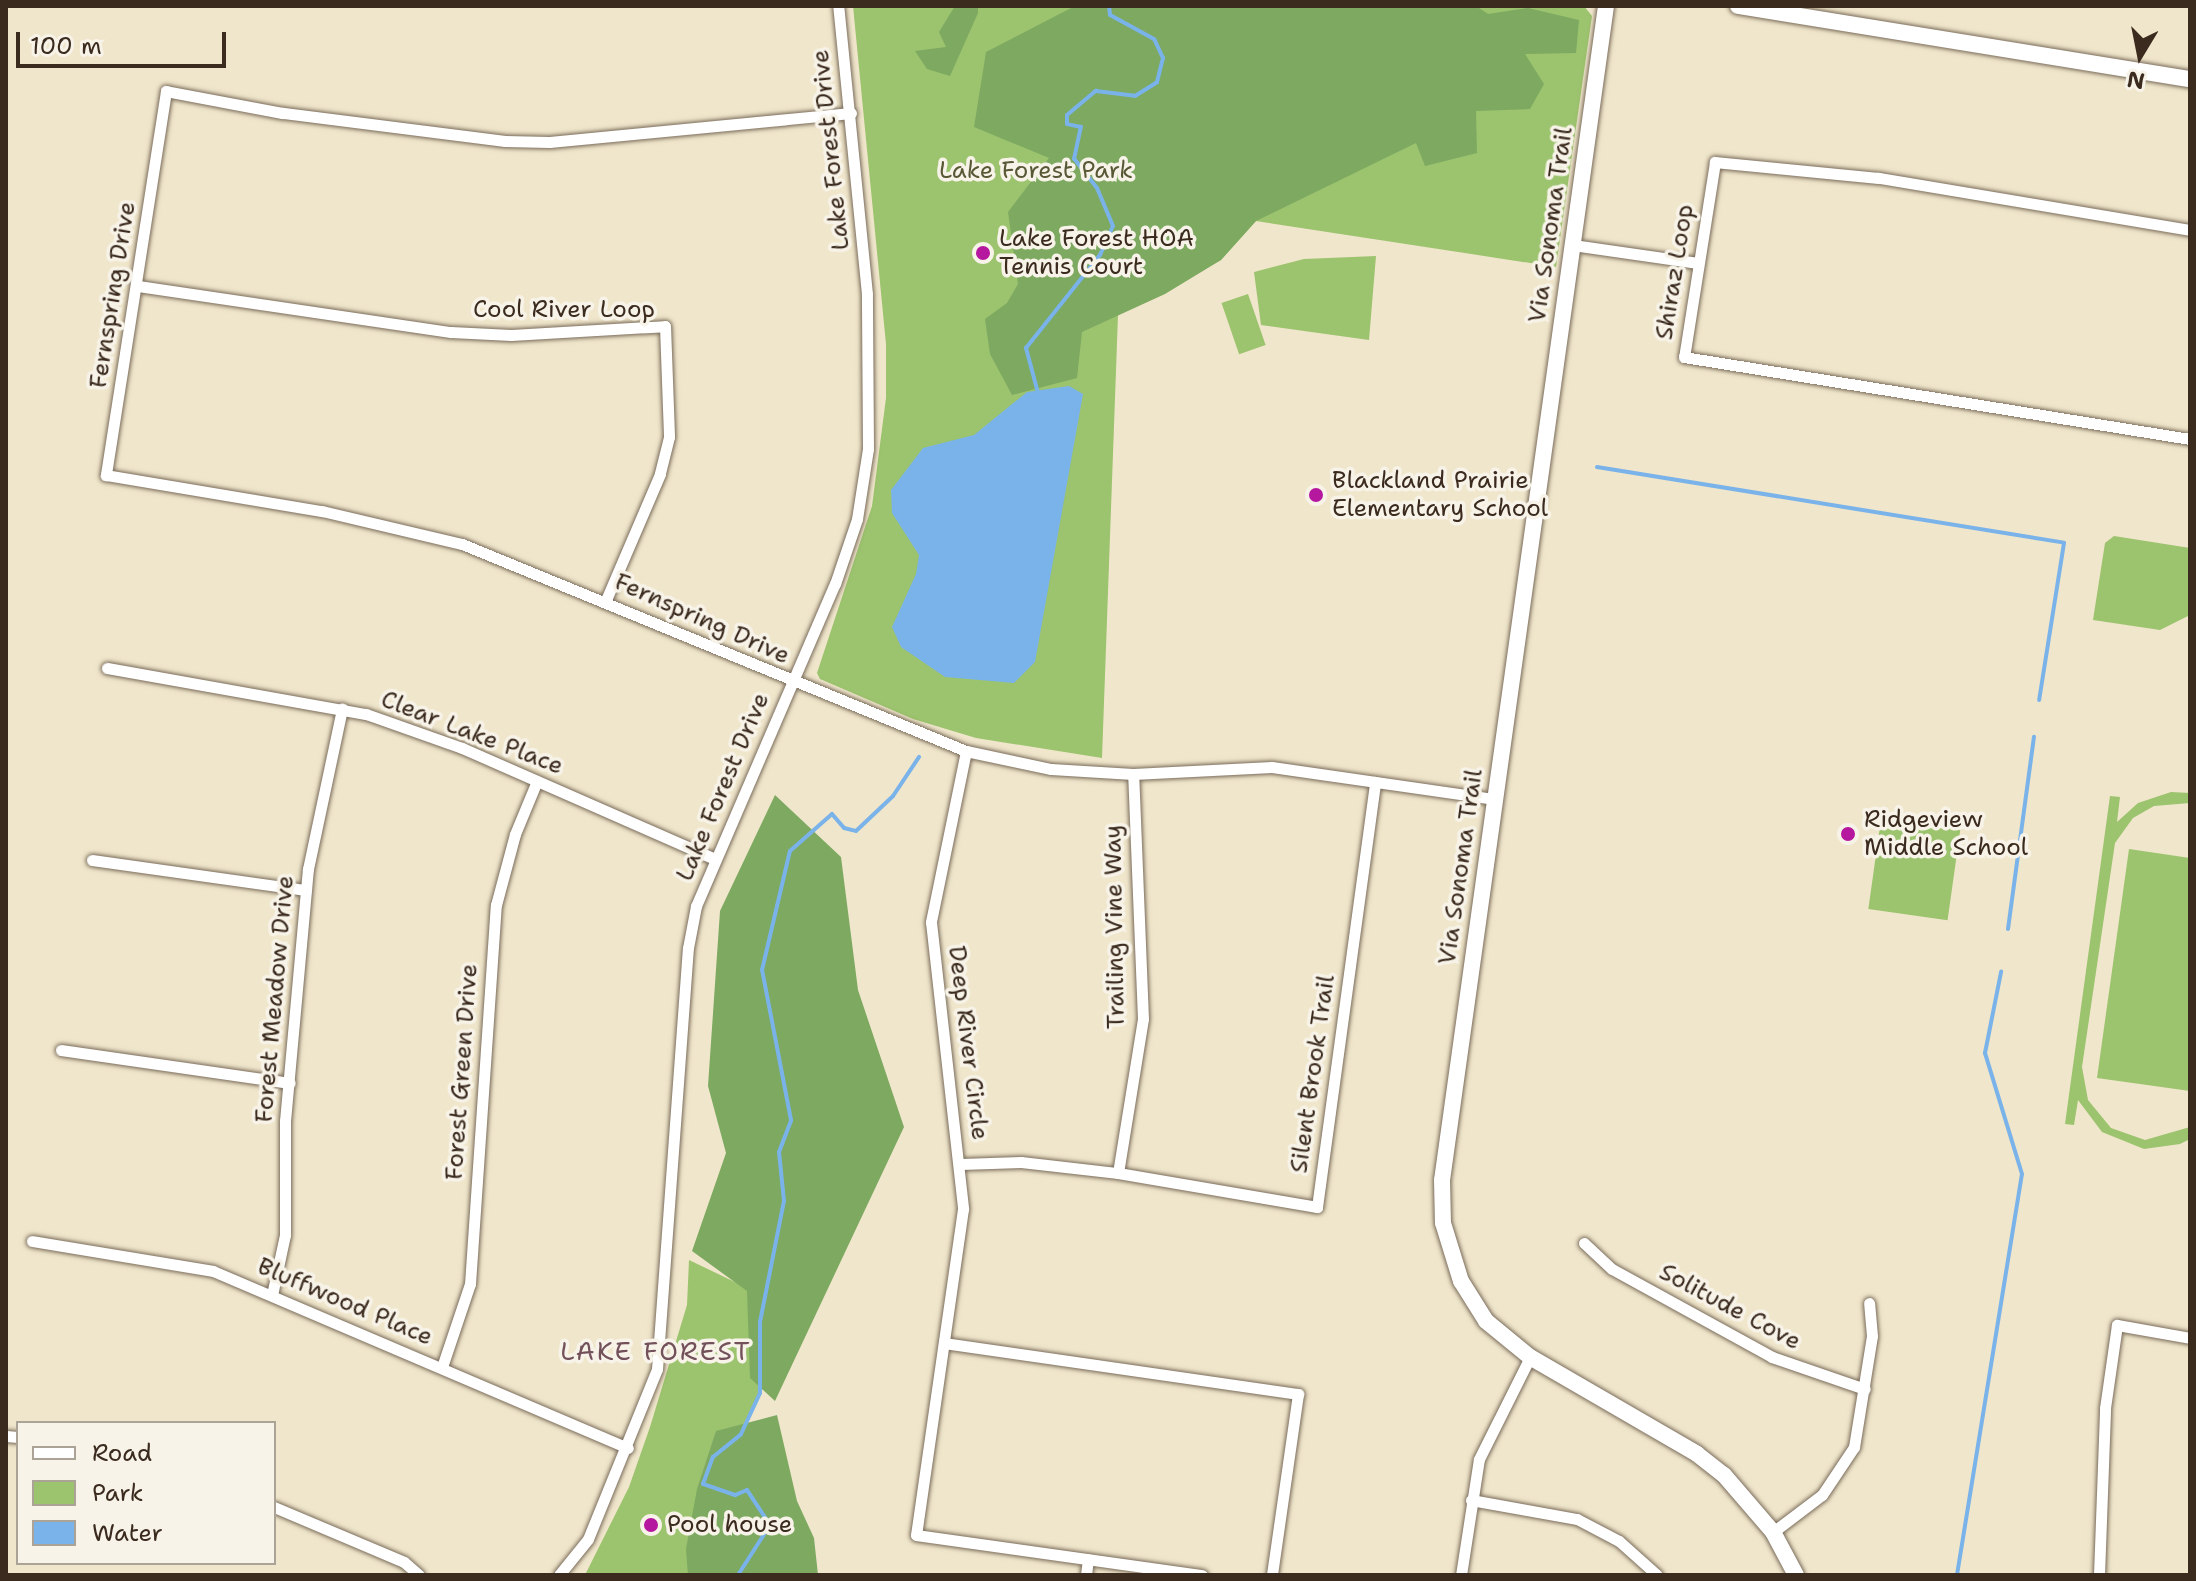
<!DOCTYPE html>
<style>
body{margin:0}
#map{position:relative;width:2196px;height:1581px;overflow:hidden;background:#f0e6cb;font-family:"Shantell Sans",sans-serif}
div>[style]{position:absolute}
.green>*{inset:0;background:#9cc36e;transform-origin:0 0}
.forest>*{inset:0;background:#7da961}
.water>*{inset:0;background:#7ab3ea}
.stream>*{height:4px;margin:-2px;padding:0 2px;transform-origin:2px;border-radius:2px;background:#7ab3ea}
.roads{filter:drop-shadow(0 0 2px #7a6c5b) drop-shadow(0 0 2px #7a6c5b)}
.street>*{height:11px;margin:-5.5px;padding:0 5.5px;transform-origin:5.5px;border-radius:5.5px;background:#fff}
.secondary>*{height:16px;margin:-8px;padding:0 8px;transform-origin:8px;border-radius:8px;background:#fff}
.dots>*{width:22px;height:22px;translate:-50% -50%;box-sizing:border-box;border:4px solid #f7f3e8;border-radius:50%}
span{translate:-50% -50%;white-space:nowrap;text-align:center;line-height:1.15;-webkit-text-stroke:7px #f7f3e8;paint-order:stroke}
.street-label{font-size:24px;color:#3b2a1e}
.park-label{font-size:24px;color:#585836}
.poi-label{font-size:24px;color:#3b2a1e}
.left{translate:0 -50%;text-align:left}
.neighbourhood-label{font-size:26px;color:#73515b;letter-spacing:2px}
.frame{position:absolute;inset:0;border:8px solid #3b2a1e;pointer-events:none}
.legend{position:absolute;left:16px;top:1421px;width:260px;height:144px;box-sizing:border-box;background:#f7f3e8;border:2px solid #aca397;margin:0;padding:10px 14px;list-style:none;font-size:24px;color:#3b2a1e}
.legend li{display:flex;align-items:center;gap:16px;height:40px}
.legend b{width:40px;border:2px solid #aca397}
.north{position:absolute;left:2100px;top:16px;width:80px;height:80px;-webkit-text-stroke:6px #f7f3e8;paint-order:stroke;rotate:190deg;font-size:22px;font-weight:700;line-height:32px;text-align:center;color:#3b2a1e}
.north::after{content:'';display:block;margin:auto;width:28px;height:36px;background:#3b2a1e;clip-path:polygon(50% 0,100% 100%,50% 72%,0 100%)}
.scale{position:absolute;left:16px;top:32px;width:210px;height:36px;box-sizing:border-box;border:4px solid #3b2a1e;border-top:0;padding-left:10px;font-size:24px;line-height:28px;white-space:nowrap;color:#3b2a1e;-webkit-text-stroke:6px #f7f3e8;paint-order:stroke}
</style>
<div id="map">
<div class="green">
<i style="clip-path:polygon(853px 6px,1584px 6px,1592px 16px,1556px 267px,1256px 221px,1221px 260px,1118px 315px,1102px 758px,976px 738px,913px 719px,820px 679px,817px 673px,872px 506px,886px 398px,886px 344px)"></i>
<i style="clip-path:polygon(1376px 256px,1369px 340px,1261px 325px,1254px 272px,1304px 259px)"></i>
<i style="left:1248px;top:294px;width:54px;height:28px;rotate:71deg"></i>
<i style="clip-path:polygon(2114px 536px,2190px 548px,2190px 615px,2160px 630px,2093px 620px,2105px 543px)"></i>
<i style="clip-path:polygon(2171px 792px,2190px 793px,2190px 803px,2154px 806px,2133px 818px,2115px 843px,2082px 1067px,2088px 1100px,2111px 1128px,2145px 1140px,2190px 1127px,2190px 1139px,2180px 1144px,2144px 1149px,2102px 1132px,2078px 1100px,2074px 1125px,2065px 1124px,2110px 796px,2120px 797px,2117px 822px,2138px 803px)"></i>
<i style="left:1881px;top:819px;width:80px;height:91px;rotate:8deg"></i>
<i style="clip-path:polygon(2129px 849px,2190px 858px,2190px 1091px,2097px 1078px)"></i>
<i style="clip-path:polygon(689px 1260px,764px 1296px,760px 1393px,741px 1434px,738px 1575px,585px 1575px,629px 1487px,650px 1427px,687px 1305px)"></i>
</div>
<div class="forest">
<i style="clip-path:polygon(955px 6px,978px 6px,978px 13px,950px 76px,927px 69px,915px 51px,946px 47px,939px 32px)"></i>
<i style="clip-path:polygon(1075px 6px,1476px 6px,1488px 14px,1528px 8px,1579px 20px,1576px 53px,1525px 54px,1544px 84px,1530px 109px,1476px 111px,1477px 153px,1425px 166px,1416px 143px,1256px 221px,1221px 260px,1165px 294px,1082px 332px,1077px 378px,1012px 395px,990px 354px,985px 319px,1007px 303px,1018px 284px,1008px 212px,1049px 158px,974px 127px,986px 52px)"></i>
<i style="clip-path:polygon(775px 795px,841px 857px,858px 990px,904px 1127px,775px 1401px,750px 1378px,747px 1291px,692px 1251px,726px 1153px,708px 1086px,720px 911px)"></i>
<i style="clip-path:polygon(777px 1415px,797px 1501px,814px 1538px,818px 1575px,688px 1575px,686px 1549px,697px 1489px,716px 1431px)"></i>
</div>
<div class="water">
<i style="clip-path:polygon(1069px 386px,1083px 394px,1035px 662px,1014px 683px,945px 677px,901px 647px,892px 627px,916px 574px,919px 555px,892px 513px,891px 490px,923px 448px,974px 435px,1027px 392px)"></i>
</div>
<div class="stream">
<i style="left:1038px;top:393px;width:47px;rotate:-104.9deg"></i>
<i style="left:1026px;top:348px;width:119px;rotate:-51.5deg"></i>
<i style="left:1100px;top:255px;width:32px;rotate:-66deg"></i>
<i style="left:1113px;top:226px;width:41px;rotate:-112.8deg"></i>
<i style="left:1097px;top:188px;width:37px;rotate:-128deg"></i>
<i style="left:1074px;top:159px;width:33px;rotate:-78deg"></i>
<i style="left:1081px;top:127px;width:14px;rotate:-168deg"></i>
<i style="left:1067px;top:124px;width:9px;rotate:-90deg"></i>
<i style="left:1067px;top:115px;width:38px;rotate:-40deg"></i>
<i style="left:1096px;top:91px;width:39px;rotate:7deg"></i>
<i style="left:1135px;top:96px;width:26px;rotate:-32deg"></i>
<i style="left:1157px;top:82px;width:25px;rotate:-76deg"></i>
<i style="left:1163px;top:58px;width:21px;rotate:-115deg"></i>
<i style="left:1154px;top:39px;width:50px;rotate:-151.4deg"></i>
<i style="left:1110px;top:15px;width:9px;rotate:-96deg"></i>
<i style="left:1597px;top:467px;width:473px;rotate:9.2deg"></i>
<i style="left:2064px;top:543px;width:159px;rotate:99deg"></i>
<i style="left:2008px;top:929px;width:194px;rotate:-82.3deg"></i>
<i style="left:738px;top:1575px;width:59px;rotate:-57.4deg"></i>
<i style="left:770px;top:1525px;width:42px;rotate:-123.3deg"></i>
<i style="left:747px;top:1490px;width:13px;rotate:157deg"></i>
<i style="left:735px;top:1495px;width:34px;rotate:-161deg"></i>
<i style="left:703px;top:1484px;width:29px;rotate:-70deg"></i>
<i style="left:713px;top:1457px;width:36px;rotate:-39deg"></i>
<i style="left:741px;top:1434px;width:45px;rotate:-65.1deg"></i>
<i style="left:760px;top:1393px;width:71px;rotate:-90deg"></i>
<i style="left:760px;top:1322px;width:123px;rotate:-78.8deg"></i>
<i style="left:784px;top:1201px;width:49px;rotate:-95.8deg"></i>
<i style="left:779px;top:1152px;width:34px;rotate:-69deg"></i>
<i style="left:791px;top:1120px;width:153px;rotate:-100.9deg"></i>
<i style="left:762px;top:970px;width:122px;rotate:-76.8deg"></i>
<i style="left:790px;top:851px;width:56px;rotate:-41.4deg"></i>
<i style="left:832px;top:814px;width:18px;rotate:49deg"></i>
<i style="left:844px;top:828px;width:12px;rotate:14deg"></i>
<i style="left:856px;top:831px;width:51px;rotate:-43.4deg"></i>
<i style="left:893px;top:796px;width:47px;rotate:-56.3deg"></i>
<i style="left:1957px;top:1575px;width:406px;rotate:-80.8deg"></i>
<i style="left:2022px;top:1174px;width:127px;rotate:-107deg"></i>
<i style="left:1985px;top:1053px;width:83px;rotate:-78.8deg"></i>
</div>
<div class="roads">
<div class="street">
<i style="left:851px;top:113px;width:303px;rotate:174.5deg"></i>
<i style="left:549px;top:142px;width:44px;rotate:-178.7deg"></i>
<i style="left:505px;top:141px;width:225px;rotate:-172.8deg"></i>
<i style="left:282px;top:113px;width:118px;rotate:-169.3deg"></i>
<i style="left:166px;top:91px;width:389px;rotate:98.9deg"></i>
<i style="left:106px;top:475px;width:219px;rotate:9.5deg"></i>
<i style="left:322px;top:511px;width:144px;rotate:13.3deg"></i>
<i style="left:462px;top:544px;width:545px;rotate:22.33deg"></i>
<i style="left:966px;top:751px;width:87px;rotate:12deg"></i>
<i style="left:1051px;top:769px;width:82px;rotate:3.5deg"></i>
<i style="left:1133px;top:774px;width:139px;rotate:-2.9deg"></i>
<i style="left:1272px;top:767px;width:225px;rotate:8.2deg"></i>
<i style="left:2190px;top:230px;width:316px;rotate:-170.5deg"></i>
<i style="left:1878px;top:178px;width:164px;rotate:-174.4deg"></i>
<i style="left:1715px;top:162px;width:197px;rotate:99deg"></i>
<i style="left:1684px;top:357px;width:513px;rotate:9.21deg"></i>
<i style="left:1573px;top:245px;width:126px;rotate:8.2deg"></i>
<i style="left:138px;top:286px;width:316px;rotate:8.4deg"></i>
<i style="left:451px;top:332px;width:60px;rotate:2.9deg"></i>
<i style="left:511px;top:335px;width:154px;rotate:-3.3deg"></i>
<i style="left:665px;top:326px;width:111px;rotate:87.9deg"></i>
<i style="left:669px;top:437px;width:38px;rotate:104deg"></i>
<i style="left:660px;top:474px;width:137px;rotate:113.2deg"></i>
<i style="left:107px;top:668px;width:263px;rotate:10.1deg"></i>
<i style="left:366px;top:714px;width:102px;rotate:19.5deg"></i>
<i style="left:462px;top:748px;width:276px;rotate:23.7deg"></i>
<i style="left:966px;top:751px;width:175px;rotate:101.6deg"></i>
<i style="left:931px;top:922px;width:289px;rotate:83.6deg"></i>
<i style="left:963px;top:1209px;width:329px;rotate:98.2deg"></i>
<i style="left:916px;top:1535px;width:289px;rotate:8deg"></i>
<i style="left:92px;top:860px;width:216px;rotate:8deg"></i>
<i style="left:61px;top:1050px;width:231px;rotate:8.2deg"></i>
<i style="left:961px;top:1164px;width:60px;rotate:-1.9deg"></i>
<i style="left:1021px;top:1162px;width:98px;rotate:6.5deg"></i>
<i style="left:1118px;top:1173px;width:202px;rotate:9.7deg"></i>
<i style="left:1317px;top:1207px;width:429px;rotate:-82.2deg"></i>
<i style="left:1118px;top:1173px;width:156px;rotate:-80.8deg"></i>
<i style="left:1143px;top:1019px;width:245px;rotate:-92.3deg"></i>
<i style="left:32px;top:1241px;width:183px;rotate:9.4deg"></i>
<i style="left:213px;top:1271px;width:451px;rotate:23.1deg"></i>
<i style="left:1584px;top:1243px;width:38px;rotate:43deg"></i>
<i style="left:1612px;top:1269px;width:183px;rotate:28.8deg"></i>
<i style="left:1772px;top:1357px;width:98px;rotate:19deg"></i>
<i style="left:272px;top:1295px;width:61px;rotate:-77.8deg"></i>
<i style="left:285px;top:1235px;width:114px;rotate:-90deg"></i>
<i style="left:285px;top:1121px;width:253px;rotate:-84.8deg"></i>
<i style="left:308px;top:869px;width:164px;rotate:-78deg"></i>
<i style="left:944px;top:1343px;width:358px;rotate:8.2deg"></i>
<i style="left:1298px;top:1394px;width:183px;rotate:98.2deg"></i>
<i style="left:442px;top:1367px;width:88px;rotate:-71.4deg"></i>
<i style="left:470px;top:1284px;width:380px;rotate:-86.1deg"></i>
<i style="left:496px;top:905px;width:73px;rotate:-75deg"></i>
<i style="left:515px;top:834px;width:57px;rotate:-67.5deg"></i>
<i style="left:6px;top:1436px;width:12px;rotate:5deg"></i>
<i style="left:1471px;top:1500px;width:108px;rotate:10.2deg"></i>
<i style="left:1577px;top:1519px;width:47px;rotate:27.6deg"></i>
<i style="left:1619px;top:1541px;width:51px;rotate:41.8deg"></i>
<i style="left:274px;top:1507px;width:141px;rotate:22.9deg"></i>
<i style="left:404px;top:1562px;width:20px;rotate:41deg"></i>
<i style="left:1773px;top:1532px;width:61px;rotate:-37.1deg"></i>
<i style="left:1822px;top:1495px;width:58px;rotate:-56.3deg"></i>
<i style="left:1854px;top:1447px;width:112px;rotate:-80.8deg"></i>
<i style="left:1872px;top:1336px;width:33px;rotate:-95deg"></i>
<i style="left:559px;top:1575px;width:46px;rotate:-51.1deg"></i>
<i style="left:588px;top:1539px;width:183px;rotate:-67.9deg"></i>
<i style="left:657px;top:1369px;width:422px;rotate:-85.8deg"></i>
<i style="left:688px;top:948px;width:43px;rotate:-79.2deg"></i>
<i style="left:696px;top:906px;width:351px;rotate:-66.7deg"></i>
<i style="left:835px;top:584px;width:69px;rotate:-71.3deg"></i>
<i style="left:857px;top:519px;width:71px;rotate:-81.1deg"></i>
<i style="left:868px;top:449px;width:155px;rotate:-90.4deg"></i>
<i style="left:867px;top:294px;width:289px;rotate:-95.7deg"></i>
<i style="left:1086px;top:1575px;width:16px;rotate:-83deg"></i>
<i style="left:1461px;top:1575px;width:117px;rotate:-81.2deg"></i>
<i style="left:1479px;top:1459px;width:114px;rotate:-63.4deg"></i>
<i style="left:2099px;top:1575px;width:167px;rotate:-87.9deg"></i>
<i style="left:2105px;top:1408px;width:84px;rotate:-81.8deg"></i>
<i style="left:2117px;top:1325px;width:74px;rotate:10.1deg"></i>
</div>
<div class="secondary">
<i style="left:1606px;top:6px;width:1185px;rotate:97.95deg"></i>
<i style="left:1442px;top:1180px;width:43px;rotate:88.7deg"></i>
<i style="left:1443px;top:1223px;width:61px;rotate:72.8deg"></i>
<i style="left:1461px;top:1281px;width:47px;rotate:58deg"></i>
<i style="left:1486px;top:1321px;width:57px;rotate:39.3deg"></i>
<i style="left:1530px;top:1357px;width:193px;rotate:30.1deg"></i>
<i style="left:1697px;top:1454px;width:34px;rotate:38deg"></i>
<i style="left:1724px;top:1475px;width:75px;rotate:49.3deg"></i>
<i style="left:1773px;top:1532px;width:49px;rotate:61.9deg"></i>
<i style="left:1738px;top:6px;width:458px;rotate:9.2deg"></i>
</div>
</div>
<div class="dots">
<i style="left:983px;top:253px;background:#b5179e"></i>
<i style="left:1316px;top:495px;background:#b5179e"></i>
<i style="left:1848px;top:834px;background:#b5179e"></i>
<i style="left:651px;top:1525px;background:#b5179e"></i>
</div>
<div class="street-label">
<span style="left:831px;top:150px;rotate:-96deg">Lake Forest Drive</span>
<span style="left:1551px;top:225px;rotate:-82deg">Via Sonoma Trail</span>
<span style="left:1675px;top:272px;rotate:-81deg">Shiraz Loop</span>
<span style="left:113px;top:295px;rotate:-81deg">Fernspring Drive</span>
<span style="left:564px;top:310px">Cool River Loop</span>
<span style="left:702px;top:619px;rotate:24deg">Fernspring Drive</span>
<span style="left:472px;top:733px;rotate:21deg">Clear Lake Place</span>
<span style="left:723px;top:787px;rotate:-67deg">Lake Forest Drive</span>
<span style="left:1461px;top:867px;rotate:-82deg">Via Sonoma Trail</span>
<span style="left:1115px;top:927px;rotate:-91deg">Trailing Vine Way</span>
<span style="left:275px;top:999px;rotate:-85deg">Forest Meadow Drive</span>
<span style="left:968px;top:1043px;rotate:83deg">Deep River Circle</span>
<span style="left:462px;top:1072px;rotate:-86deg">Forest Green Drive</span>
<span style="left:1313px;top:1074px;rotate:-82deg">Silent Brook Trail</span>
<span style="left:345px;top:1302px;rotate:23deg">Bluffwood Place</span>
<span style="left:1730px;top:1307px;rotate:28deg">Solitude Cove</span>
</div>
<div class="park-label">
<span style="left:1036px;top:171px">Lake Forest Park</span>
</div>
<div class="poi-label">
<span class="left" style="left:999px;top:253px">Lake Forest HOA<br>Tennis Court</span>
<span class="left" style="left:1332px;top:495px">Blackland Prairie<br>Elementary School</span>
<span class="left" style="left:1864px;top:834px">Ridgeview<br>Middle School</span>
<span class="left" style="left:667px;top:1525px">Pool house</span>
</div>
<div class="neighbourhood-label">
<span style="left:656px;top:1351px">LAKE FOREST</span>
</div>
<div class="frame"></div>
<ul class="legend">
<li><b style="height:10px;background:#fff"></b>Road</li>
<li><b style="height:22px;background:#9cc36e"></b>Park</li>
<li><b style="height:22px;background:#7ab3ea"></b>Water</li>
</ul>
<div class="north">N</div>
<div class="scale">100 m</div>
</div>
